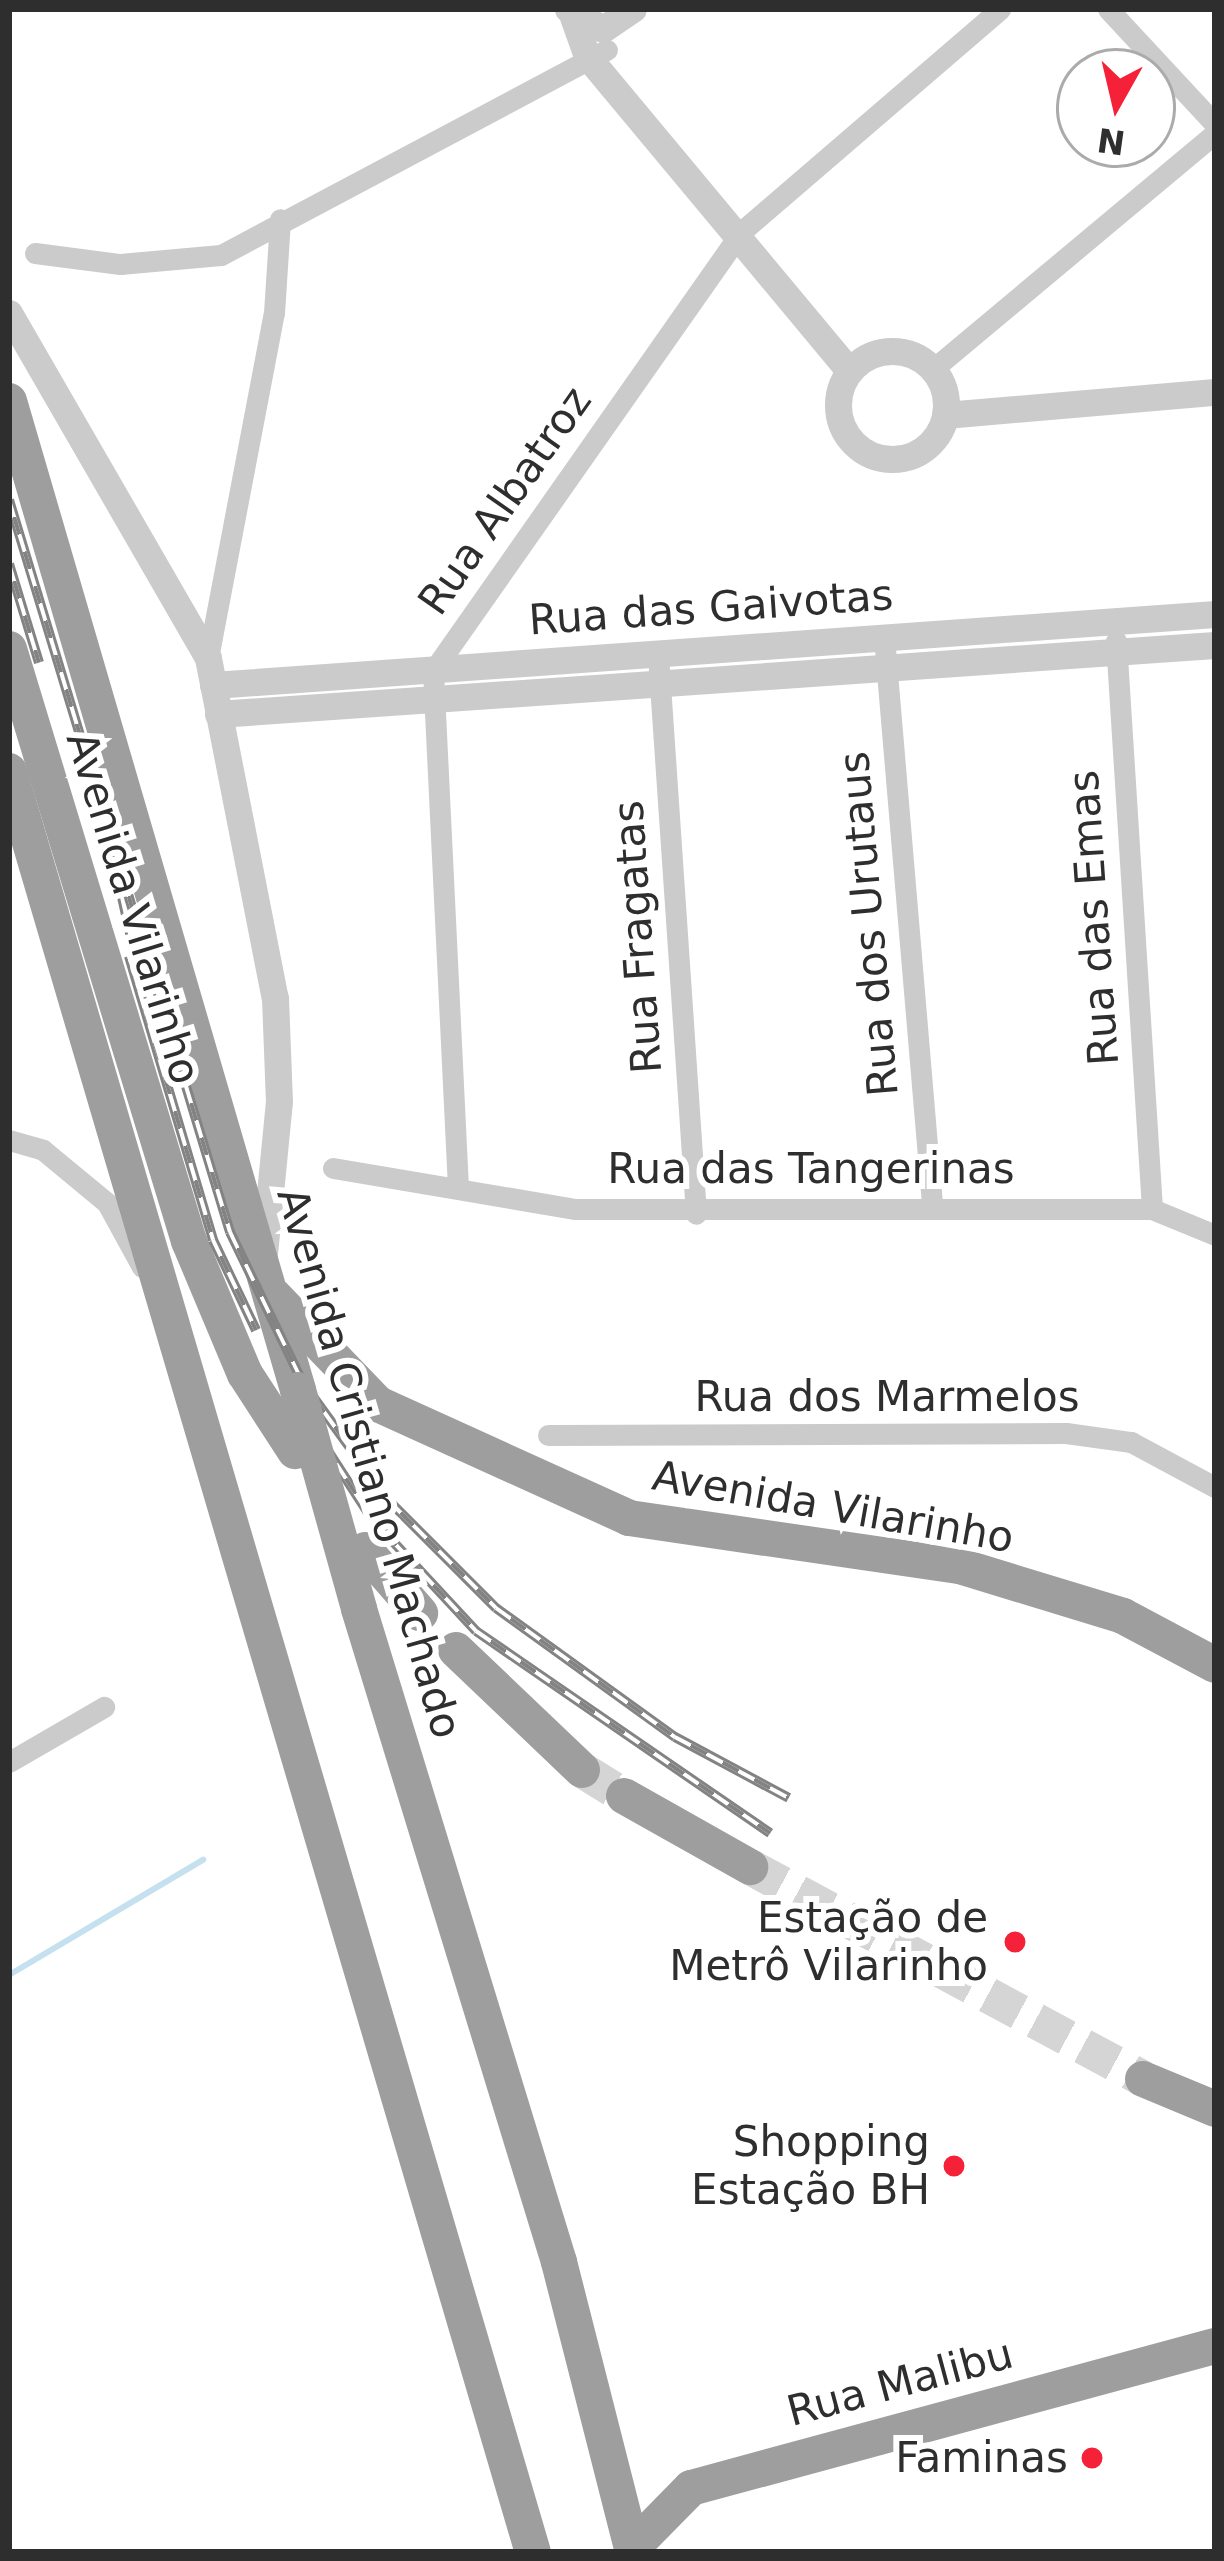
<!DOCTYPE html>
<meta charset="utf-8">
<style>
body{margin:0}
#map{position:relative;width:1224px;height:2561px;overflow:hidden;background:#fff;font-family:"DejaVu Sans",sans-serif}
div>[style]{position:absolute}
.stream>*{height:6px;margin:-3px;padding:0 3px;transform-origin:3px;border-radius:3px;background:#c5e0ee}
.trunk-tunnel>*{height:36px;margin-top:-18px;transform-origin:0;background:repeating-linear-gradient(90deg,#d5d5d5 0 36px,transparent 0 54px)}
.minor>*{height:21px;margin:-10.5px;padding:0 10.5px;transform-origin:10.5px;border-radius:10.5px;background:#cbcbcb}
.tertiary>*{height:27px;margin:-13.5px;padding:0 13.5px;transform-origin:13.5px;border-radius:13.5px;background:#cbcbcb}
.tertiary>.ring{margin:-13.5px;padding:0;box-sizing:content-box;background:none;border:27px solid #cbcbcb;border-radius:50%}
.trunk>*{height:36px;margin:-18px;padding:0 18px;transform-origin:18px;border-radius:18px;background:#9e9e9e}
.tram>*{height:3px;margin:-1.5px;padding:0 1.5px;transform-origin:1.5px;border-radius:1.5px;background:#838383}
.rail>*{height:10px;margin-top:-5px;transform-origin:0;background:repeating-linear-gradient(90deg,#fff 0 18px,#838383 0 36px);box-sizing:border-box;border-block:3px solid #838383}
.trunk-bridge>*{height:36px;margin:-18px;padding:0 18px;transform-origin:18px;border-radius:18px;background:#9e9e9e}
.dots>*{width:33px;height:33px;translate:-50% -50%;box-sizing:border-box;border:6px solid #fff;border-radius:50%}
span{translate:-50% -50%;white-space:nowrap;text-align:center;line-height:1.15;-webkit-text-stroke:12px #fff;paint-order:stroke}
.street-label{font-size:42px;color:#2e2e2e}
.poi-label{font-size:42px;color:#2e2e2e}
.right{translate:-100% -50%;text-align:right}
.frame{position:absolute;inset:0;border:12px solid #2e2e2e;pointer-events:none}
.north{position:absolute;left:1056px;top:48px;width:120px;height:120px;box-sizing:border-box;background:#fff;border:3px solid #ababab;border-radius:50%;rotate:188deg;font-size:33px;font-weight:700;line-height:48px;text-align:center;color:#2e2e2e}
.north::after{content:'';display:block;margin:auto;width:42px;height:54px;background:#f42139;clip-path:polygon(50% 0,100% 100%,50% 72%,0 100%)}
</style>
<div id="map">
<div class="stream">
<i style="left:9px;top:1975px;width:226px;rotate:-30.7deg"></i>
</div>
<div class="trunk-tunnel">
<i style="left:582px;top:1770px;width:49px;rotate:31.8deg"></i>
<i style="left:750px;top:1867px;width:447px;rotate:28.3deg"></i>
</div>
<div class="minor">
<i style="left:1108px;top:9px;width:157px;rotate:47.1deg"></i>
<i style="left:35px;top:253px;width:86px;rotate:7.4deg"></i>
<i style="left:120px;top:264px;width:101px;rotate:-5.1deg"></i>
<i style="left:221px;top:255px;width:437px;rotate:-28deg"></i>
<i style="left:933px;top:369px;width:368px;rotate:-39.9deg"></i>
<i style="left:884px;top:637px;width:569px;rotate:85.16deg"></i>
<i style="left:1116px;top:641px;width:569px;rotate:86.37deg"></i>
<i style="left:658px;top:655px;width:560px;rotate:86.11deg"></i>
<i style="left:208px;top:658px;width:351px;rotate:-79.2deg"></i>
<i style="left:274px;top:313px;width:94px;rotate:-86.3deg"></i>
<i style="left:9px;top:1140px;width:35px;rotate:16deg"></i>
<i style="left:43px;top:1150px;width:83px;rotate:39.6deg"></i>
<i style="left:107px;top:1203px;width:73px;rotate:61.3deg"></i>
<i style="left:333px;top:1168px;width:246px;rotate:9.6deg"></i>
<i style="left:576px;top:1209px;width:576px"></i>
<i style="left:1152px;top:1209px;width:68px;rotate:22.4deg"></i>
<i style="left:458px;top:1188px;width:518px;rotate:-92.77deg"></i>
<i style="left:433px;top:671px;width:536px;rotate:-54.95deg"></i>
<i style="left:741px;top:232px;width:342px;rotate:-40.7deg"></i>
<i style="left:548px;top:1435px;width:518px;rotate:-0.22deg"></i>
<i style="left:1066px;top:1433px;width:66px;rotate:7.9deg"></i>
<i style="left:1131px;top:1442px;width:95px;rotate:28.2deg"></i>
<i style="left:9px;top:1762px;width:110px;rotate:-30.1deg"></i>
</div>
<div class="tertiary">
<i style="left:568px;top:9px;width:40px;rotate:29.7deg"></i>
<i style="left:603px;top:29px;width:36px;rotate:-34deg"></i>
<i style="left:573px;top:17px;width:41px;rotate:70.3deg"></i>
<i style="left:587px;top:56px;width:410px;rotate:50.2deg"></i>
<i style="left:9px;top:313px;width:398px;rotate:60deg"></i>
<i style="left:208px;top:658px;width:347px;rotate:78.9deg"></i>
<i style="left:275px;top:998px;width:103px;rotate:87.8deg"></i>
<i style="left:279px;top:1101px;width:155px;rotate:95.6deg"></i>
<i class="ring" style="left:838px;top:351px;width:81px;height:81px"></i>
<i style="left:945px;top:415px;width:271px;rotate:-4.9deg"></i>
<i style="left:213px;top:685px;width:1005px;rotate:-4.05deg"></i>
<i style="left:218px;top:714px;width:999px;rotate:-3.96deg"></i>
</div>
<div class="trunk">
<i style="left:9px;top:401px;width:1030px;rotate:73.71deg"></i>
<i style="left:9px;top:649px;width:619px;rotate:73.09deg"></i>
<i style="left:189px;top:1241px;width:144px;rotate:67.2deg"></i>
<i style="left:245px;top:1374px;width:92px;rotate:57deg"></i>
<i style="left:9px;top:771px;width:1856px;rotate:73.61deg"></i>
<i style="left:274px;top:1296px;width:150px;rotate:46.1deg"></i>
<i style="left:378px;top:1404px;width:276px;rotate:24.4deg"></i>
<i style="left:629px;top:1518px;width:338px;rotate:8.3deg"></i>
<i style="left:963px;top:1567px;width:167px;rotate:17deg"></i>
<i style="left:1123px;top:1616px;width:104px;rotate:28deg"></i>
<i style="left:365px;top:1550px;width:84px;rotate:48.9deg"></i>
<i style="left:359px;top:1609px;width:683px;rotate:72.97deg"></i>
<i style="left:559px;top:2262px;width:299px;rotate:75.7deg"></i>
<i style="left:456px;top:1650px;width:174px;rotate:43.6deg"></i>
<i style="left:624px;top:1796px;width:145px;rotate:29.4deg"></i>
<i style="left:1143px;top:2079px;width:78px;rotate:22.6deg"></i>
<i style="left:632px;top:2548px;width:84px;rotate:-45.5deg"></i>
<i style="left:691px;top:2488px;width:543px;rotate:-15.16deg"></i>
</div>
<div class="tram">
<i style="left:91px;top:775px;width:208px;rotate:77.5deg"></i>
</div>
<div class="rail">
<i style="left:9px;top:500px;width:765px;rotate:73.2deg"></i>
<i style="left:230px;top:1232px;width:168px;rotate:64.2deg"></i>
<i style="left:303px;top:1383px;width:145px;rotate:54deg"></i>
<i style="left:388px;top:1500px;width:153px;rotate:45deg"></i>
<i style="left:496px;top:1608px;width:221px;rotate:35.8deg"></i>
<i style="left:675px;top:1737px;width:129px;rotate:28.2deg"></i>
<i style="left:9px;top:564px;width:103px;rotate:73.1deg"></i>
<i style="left:129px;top:956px;width:296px;rotate:73.5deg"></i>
<i style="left:213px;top:1240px;width:100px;rotate:64.5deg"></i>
<i style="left:297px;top:1403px;width:138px;rotate:57.1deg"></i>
<i style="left:372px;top:1519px;width:153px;rotate:47.1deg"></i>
<i style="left:476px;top:1631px;width:357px;rotate:34.5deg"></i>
</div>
<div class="trunk-bridge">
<i style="left:298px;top:1390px;width:227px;rotate:74.4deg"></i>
</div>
<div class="dots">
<i style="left:1015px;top:1942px;background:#f42139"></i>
<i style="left:954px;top:2166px;background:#f42139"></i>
<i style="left:1092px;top:2458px;background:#f42139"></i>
</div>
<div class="street-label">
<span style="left:505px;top:501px;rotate:-55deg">Rua Albatroz</span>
<span style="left:711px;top:608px;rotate:-4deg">Rua das Gaivotas</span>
<span style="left:133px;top:908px;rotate:73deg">Avenida Vilarinho</span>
<span style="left:1094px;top:918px;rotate:-94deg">Rua das Emas</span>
<span style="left:869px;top:924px;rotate:-95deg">Rua dos Urutaus</span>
<span style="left:638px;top:937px;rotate:-94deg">Rua Fragatas</span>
<span style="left:811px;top:1169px">Rua das Tangerinas</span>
<span style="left:887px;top:1397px">Rua dos Marmelos</span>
<span style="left:369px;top:1463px;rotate:74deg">Avenida Cristiano Machado</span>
<span style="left:833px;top:1507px;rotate:10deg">Avenida Vilarinho</span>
<span style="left:900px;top:2383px;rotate:-15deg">Rua Malibu</span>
</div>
<div class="poi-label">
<span class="right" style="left:988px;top:1942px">Estação de<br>Metrô Vilarinho</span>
<span class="right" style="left:930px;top:2166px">Shopping<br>Estação BH</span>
<span class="right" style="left:1068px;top:2458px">Faminas</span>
</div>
<div class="frame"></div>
<div class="north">N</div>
</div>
